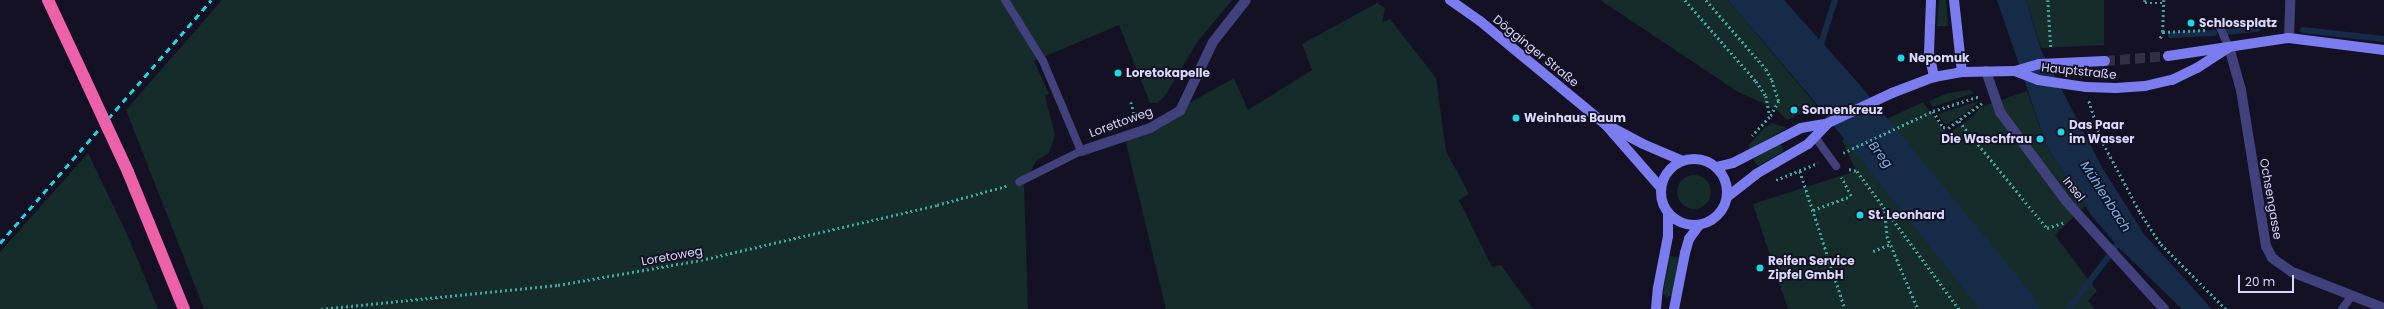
<!DOCTYPE html>
<meta charset="utf-8">
<style>
body{margin:0}
#map{position:relative;width:2384px;height:309px;overflow:hidden;background:#131123;font-family:Poppins,sans-serif}
div>[style]{position:absolute}
.green>*{inset:0;background:#152c2a}
.round{border-radius:50%}
.water>*{inset:0;background:#162b48}
.stream>*{height:5.5px;margin:-2.75px;padding:0 2.75px;transform-origin:2.75px;border-radius:2.75px;background:#162b48}
.secondary-tunnel>*{height:10px;margin-top:-5px;transform-origin:0;background:repeating-linear-gradient(90deg,#312f43 0 10px,transparent 0 15px)}
.path>*{height:2.5px;margin-top:-1.25px;transform-origin:0;background:repeating-linear-gradient(90deg,#3da99e 0 2px,transparent 0 5px)}
.lane>*{height:8px;margin:-4px;padding:0 4px;transform-origin:4px;border-radius:4px;background:#41427d}
.street>*{height:10px;margin:-5px;padding:0 5px;transform-origin:5px;border-radius:5px;background:#41427d}
.secondary>*{height:10px;margin:-5px;padding:0 5px;transform-origin:5px;border-radius:5px;background:#7a7cf0}
.secondary>.ring{margin:-5px;padding:0;box-sizing:content-box;background:none;border:10px solid #7a7cf0;border-radius:50%}
.highway>*{height:12px;margin:-6px;padding:0 6px;transform-origin:6px;border-radius:6px;background:#ed60aa}
.rail>*{height:3px;margin-top:-1.5px;transform-origin:0;background:repeating-linear-gradient(90deg,#1ad9e4 0 6px,transparent 0 11px)}
.highway-bridge>*{height:12px;margin:-6px;padding:0 6px;transform-origin:6px;border-radius:6px;background:#ed60aa}
.dots>*{width:11px;height:11px;translate:-50% -50%;box-sizing:border-box;border:2px solid #131123;border-radius:50%}
span{translate:-50% -50%;white-space:nowrap;text-align:center;line-height:1.15;-webkit-text-stroke:3.5px #131123;paint-order:stroke}
.poi-label{font-size:12px;color:#dad8fa;font-weight:700}
.left{translate:0 -50%;text-align:left}
.right{translate:-100% -50%;text-align:right}
.street-label{font-size:12px;color:#dad8fa}
.water-label{font-size:13px;color:#72baef;font-style:italic}
.scale{position:absolute;left:2238px;top:275px;width:56px;height:18px;box-sizing:border-box;border:2px solid #dad8fa;border-top:0;padding-left:5px;font-size:12px;line-height:14px;white-space:nowrap;color:#dad8fa;-webkit-text-stroke:3px #131123;paint-order:stroke}
</style>
<div id="map">
<div class="green">
<i style="clip-path:polygon(222px 0,1232px 0,1198px 41px,1165px 96px,1157px 103px,1150px 103px,1119px 25px,1034px 61px,1049px 94px,1045px 96px,1055px 135px,1049px 153px,1036px 161px,1024px 184px,1028px 309px,204px 309px,126px 110px)"></i>
<i style="clip-path:polygon(1600px 0,1728px 0,1817px 106px,1787px 120px,1776px 109px,1738px 92px)"></i>
<i style="clip-path:polygon(1939px 0,1946px 0,1948px 26px,1937px 26px)"></i>
<i style="clip-path:polygon(2026px 0,2104px 0,2104px 45px,2041px 48px)"></i>
<i style="clip-path:polygon(1377px 3px,1385px 8px,1382px 22px,1390px 19px,1436px 78px,1446px 151px,1469px 194px,1459px 200px,1492px 267px,1501px 265px,1533px 309px,1166px 309px,1125px 139px,1234px 78px,1248px 110px,1312px 70px,1302px 44px)"></i>
<i style="clip-path:polygon(1970px 90px,1974px 93px,1933px 107px,1929px 101px,1948px 93px)"></i>
<i style="clip-path:polygon(2027px 91px,2047px 147px,2085px 206px,2055px 235px,2097px 291px,2088px 301px,2095px 309px,1788px 309px,1753px 204px,1856px 171px,1842px 140px,1923px 102px,1947px 135px,1973px 116px,1981px 107px)"></i>
<i style="clip-path:polygon(1979px 101px,1967px 112px,1948px 124px,1945px 124px,1938px 114px)"></i>
<i style="clip-path:polygon(1772px 123px,1787px 128px,1750px 149px,1748px 146px,1764px 128px)"></i>
<i style="clip-path:polygon(1780px 144px,1784px 149px,1782px 152px,1758px 166px,1753px 159px)"></i>
<i style="clip-path:polygon(88px 153px,127px 234px,158px 309px,0 309px,0 252px)"></i>
<i class="round" style="left:1677px;top:175px;width:34px;height:34px"></i>
<i style="clip-path:polygon(1670px 256px,1678px 257px,1673px 294px,1667px 298px,1663px 293px)"></i>
</div>
<div class="water">
<i style="clip-path:polygon(1728px 0,1784px 0,1860px 85px,2032px 294px,2040px 309px,1980px 309px,1814px 101px)"></i>
<i style="clip-path:polygon(1997px 0,2026px 0,2041px 50px,2103px 169px,2144px 234px,2212px 309px,2182px 309px,2118px 247px,2091px 215px,2047px 147px)"></i>
</div>
<div class="stream">
<i style="left:2303px;top:30px;width:81px;rotate:6.3deg"></i>
<i style="left:2226px;top:32px;width:31px;rotate:-6deg"></i>
<i style="left:2171px;top:35px;width:43px;rotate:-2.7deg"></i>
<i style="left:1820px;top:47px;width:49px;rotate:-72.3deg"></i>
<i style="left:2069px;top:309px;width:86px;rotate:-53deg"></i>
</div>
<div class="secondary-tunnel">
<i style="left:2105px;top:61px;width:63px;rotate:-4.5deg"></i>
</div>
<div class="path">
<i style="left:1685px;top:0;width:108px;rotate:48.8deg"></i>
<i style="left:1756px;top:81px;width:18px;rotate:56deg"></i>
<i style="left:1766px;top:96px;width:20px;rotate:79deg"></i>
<i style="left:1706px;top:0;width:91px;rotate:49deg"></i>
<i style="left:1766px;top:69px;width:13px;rotate:61deg"></i>
<i style="left:1772px;top:80px;width:22px;rotate:72deg"></i>
<i style="left:1779px;top:101px;width:18px;rotate:119deg"></i>
<i style="left:1770px;top:117px;width:26px;rotate:133deg"></i>
<i style="left:2048px;top:0;width:49px;rotate:86.5deg"></i>
<i style="left:2145px;top:0;width:3px;rotate:90deg"></i>
<i style="left:2145px;top:3px;width:19px"></i>
<i style="left:2164px;top:0;width:32px;rotate:92deg"></i>
<i style="left:2163px;top:32px;width:44px;rotate:-2.6deg"></i>
<i style="left:2160px;top:38px;width:7px;rotate:-63deg"></i>
<i style="left:2089px;top:101px;width:40px;rotate:72deg"></i>
<i style="left:2101px;top:139px;width:83px;rotate:61.9deg"></i>
<i style="left:2140px;top:212px;width:38px;rotate:57deg"></i>
<i style="left:2161px;top:244px;width:92px;rotate:45deg"></i>
<i style="left:1131px;top:102px;width:18px;rotate:74deg"></i>
<i style="left:1933px;top:111px;width:19px;rotate:58deg"></i>
<i style="left:1943px;top:127px;width:5px;rotate:11deg"></i>
<i style="left:1948px;top:128px;width:42px;rotate:-36.3deg"></i>
<i style="left:1959px;top:121px;width:139px;rotate:50.6deg"></i>
<i style="left:2047px;top:228px;width:19px;rotate:-18deg"></i>
<i style="left:1843px;top:153px;width:99px;rotate:-25deg"></i>
<i style="left:1933px;top:111px;width:49px;rotate:-17.7deg"></i>
<i style="left:1849px;top:169px;width:8px;rotate:14deg"></i>
<i style="left:1857px;top:171px;width:172px;rotate:53.5deg"></i>
<i style="left:1800px;top:171px;width:145px;rotate:71.9deg"></i>
<i style="left:1776px;top:180px;width:45px;rotate:-22deg"></i>
<i style="left:1813px;top:210px;width:40px;rotate:-20.2deg"></i>
<i style="left:1851px;top:196px;width:21px;rotate:-118deg"></i>
<i style="left:1885px;top:211px;width:25px;rotate:85deg"></i>
<i style="left:1887px;top:236px;width:79px;rotate:67deg"></i>
<i style="left:1873px;top:251px;width:19px;rotate:-21deg"></i>
<i style="left:321px;top:309px;width:238px;rotate:-5.8deg"></i>
<i style="left:558px;top:285px;width:145px;rotate:-9.9deg"></i>
<i style="left:701px;top:260px;width:242px;rotate:-13.1deg"></i>
<i style="left:937px;top:205px;width:72px;rotate:-15.4deg"></i>
</div>
<div class="lane">
<i style="left:1005px;top:0;width:72px;rotate:58.1deg"></i>
<i style="left:1043px;top:61px;width:98px;rotate:67.1deg"></i>
<i style="left:1081px;top:151px;width:69px;rotate:153.4deg"></i>
<i style="left:2219px;top:25px;width:24px;rotate:66deg"></i>
<i style="left:1815px;top:137px;width:36px;rotate:54deg"></i>
<i style="left:2342px;top:309px;width:15px;rotate:-53deg"></i>
</div>
<div class="street">
<i style="left:2289px;top:38px;width:38px;rotate:-88deg"></i>
<i style="left:2229px;top:47px;width:45px;rotate:74.4deg"></i>
<i style="left:2241px;top:90px;width:158px;rotate:80.9deg"></i>
<i style="left:2266px;top:246px;width:13px;rotate:63deg"></i>
<i style="left:2272px;top:258px;width:24px;rotate:35deg"></i>
<i style="left:2292px;top:272px;width:99px;rotate:21.4deg"></i>
<i style="left:1986px;top:71px;width:43px;rotate:71.1deg"></i>
<i style="left:2000px;top:112px;width:111px;rotate:53.4deg"></i>
<i style="left:2066px;top:201px;width:146px;rotate:47.8deg"></i>
<i style="left:1081px;top:151px;width:73px;rotate:-18.4deg"></i>
<i style="left:1150px;top:128px;width:34px;rotate:-30deg"></i>
<i style="left:1180px;top:111px;width:76px;rotate:-64.4deg"></i>
<i style="left:1213px;top:42px;width:53px;rotate:-51.8deg"></i>
</div>
<div class="secondary">
<i style="left:1450px;top:0;width:37px;rotate:35deg"></i>
<i style="left:1480px;top:21px;width:162px;rotate:39.5deg"></i>
<i style="left:1605px;top:124px;width:85px;rotate:48.8deg"></i>
<i style="left:1931px;top:0;width:53px;rotate:92.2deg"></i>
<i style="left:1929px;top:53px;width:25px;rotate:78deg"></i>
<i style="left:1954px;top:0;width:72px;rotate:83.7deg"></i>
<i style="left:2168px;top:56px;width:122px;rotate:-8.5deg"></i>
<i style="left:2289px;top:38px;width:96px;rotate:7.2deg"></i>
<i style="left:2015px;top:71px;width:25px;rotate:21deg"></i>
<i style="left:2038px;top:80px;width:49px;rotate:8.3deg"></i>
<i style="left:2086px;top:87px;width:30px;rotate:2deg"></i>
<i style="left:2116px;top:88px;width:29px;rotate:-4deg"></i>
<i style="left:2145px;top:86px;width:28px;rotate:-13deg"></i>
<i style="left:2172px;top:80px;width:28px;rotate:-26deg"></i>
<i style="left:2197px;top:68px;width:38px;rotate:-33deg"></i>
<i style="left:1611px;top:127px;width:36px;rotate:28deg"></i>
<i style="left:1643px;top:144px;width:43px;rotate:23deg"></i>
<i class="ring" style="left:1661px;top:159px;width:56px;height:56px"></i>
<i style="left:1716px;top:167px;width:17px;rotate:-13deg"></i>
<i style="left:1733px;top:163px;width:76px;rotate:-27.2deg"></i>
<i style="left:1801px;top:128px;width:27px;rotate:-10deg"></i>
<i style="left:1828px;top:123px;width:71px;rotate:-25.1deg"></i>
<i style="left:1892px;top:93px;width:45px;rotate:-20.9deg"></i>
<i style="left:1934px;top:77px;width:28px;rotate:-10deg"></i>
<i style="left:1962px;top:72px;width:53px;rotate:-1.1deg"></i>
<i style="left:2015px;top:71px;width:25px;rotate:-16deg"></i>
<i style="left:2039px;top:64px;width:66px;rotate:-2.6deg"></i>
<i style="left:1727px;top:197px;width:37px;rotate:-38deg"></i>
<i style="left:1756px;top:174px;width:60px;rotate:-30deg"></i>
<i style="left:1808px;top:144px;width:29px;rotate:-46deg"></i>
<i style="left:1656px;top:309px;width:21px;rotate:-85deg"></i>
<i style="left:1658px;top:288px;width:53px;rotate:-79.1deg"></i>
<i style="left:1668px;top:236px;width:23px;rotate:-90deg"></i>
<i style="left:1674px;top:309px;width:57px;rotate:-78.9deg"></i>
<i style="left:1685px;top:253px;width:15px;rotate:-74deg"></i>
<i style="left:1689px;top:239px;width:17px;rotate:-54deg"></i>
</div>
<div class="highway">
<i style="left:48px;top:0;width:85px;rotate:64.9deg"></i>
<i style="left:128px;top:172px;width:148px;rotate:67.8deg"></i>
</div>
<div class="rail">
<i style="left:0;top:243px;width:322px;rotate:-49deg"></i>
</div>
<div class="highway-bridge">
<i style="left:84px;top:77px;width:105px;rotate:65.1deg"></i>
</div>
<div class="dots">
<i style="left:2191px;top:23px;background:#1ad9e4"></i>
<i style="left:1901px;top:58px;background:#1ad9e4"></i>
<i style="left:1118px;top:73px;background:#1ad9e4"></i>
<i style="left:1794px;top:110px;background:#1ad9e4"></i>
<i style="left:1516px;top:118px;background:#1ad9e4"></i>
<i style="left:2061px;top:132px;background:#1ad9e4"></i>
<i style="left:2040px;top:139px;background:#1ad9e4"></i>
<i style="left:1860px;top:215px;background:#1ad9e4"></i>
<i style="left:1760px;top:268px;background:#1ad9e4"></i>
</div>
<div class="poi-label">
<span class="left" style="left:2199px;top:23px">Schlossplatz</span>
<span class="left" style="left:1909px;top:58px">Nepomuk</span>
<span class="left" style="left:1126px;top:73px">Loretokapelle</span>
<span class="left" style="left:1802px;top:110px">Sonnenkreuz</span>
<span class="left" style="left:1524px;top:118px">Weinhaus Baum</span>
<span class="left" style="left:2069px;top:132px">Das Paar<br>im Wasser</span>
<span class="right" style="left:2032px;top:139px">Die Waschfrau</span>
<span class="left" style="left:1868px;top:215px">St. Leonhard</span>
<span class="left" style="left:1768px;top:268px">Reifen Service<br>Zipfel GmbH</span>
</div>
<div class="street-label">
<span style="left:1536px;top:51px;rotate:39deg">Dögginger Straße</span>
<span style="left:2079px;top:71px;rotate:6deg">Hauptstraße</span>
<span style="left:1121px;top:122px;rotate:-20deg">Lorettoweg</span>
<span style="left:2074px;top:189px;rotate:51deg">Insel</span>
<span style="left:2271px;top:199px;rotate:80deg">Ochsengasse</span>
<span style="left:672px;top:256px;rotate:-10deg">Loretoweg</span>
</div>
<div class="water-label">
<span style="left:1880px;top:155px;rotate:52deg">Breg</span>
<span style="left:2105px;top:197px;rotate:57deg">Mühlenbach</span>
</div>
<div class="scale">20 m</div>
</div>
